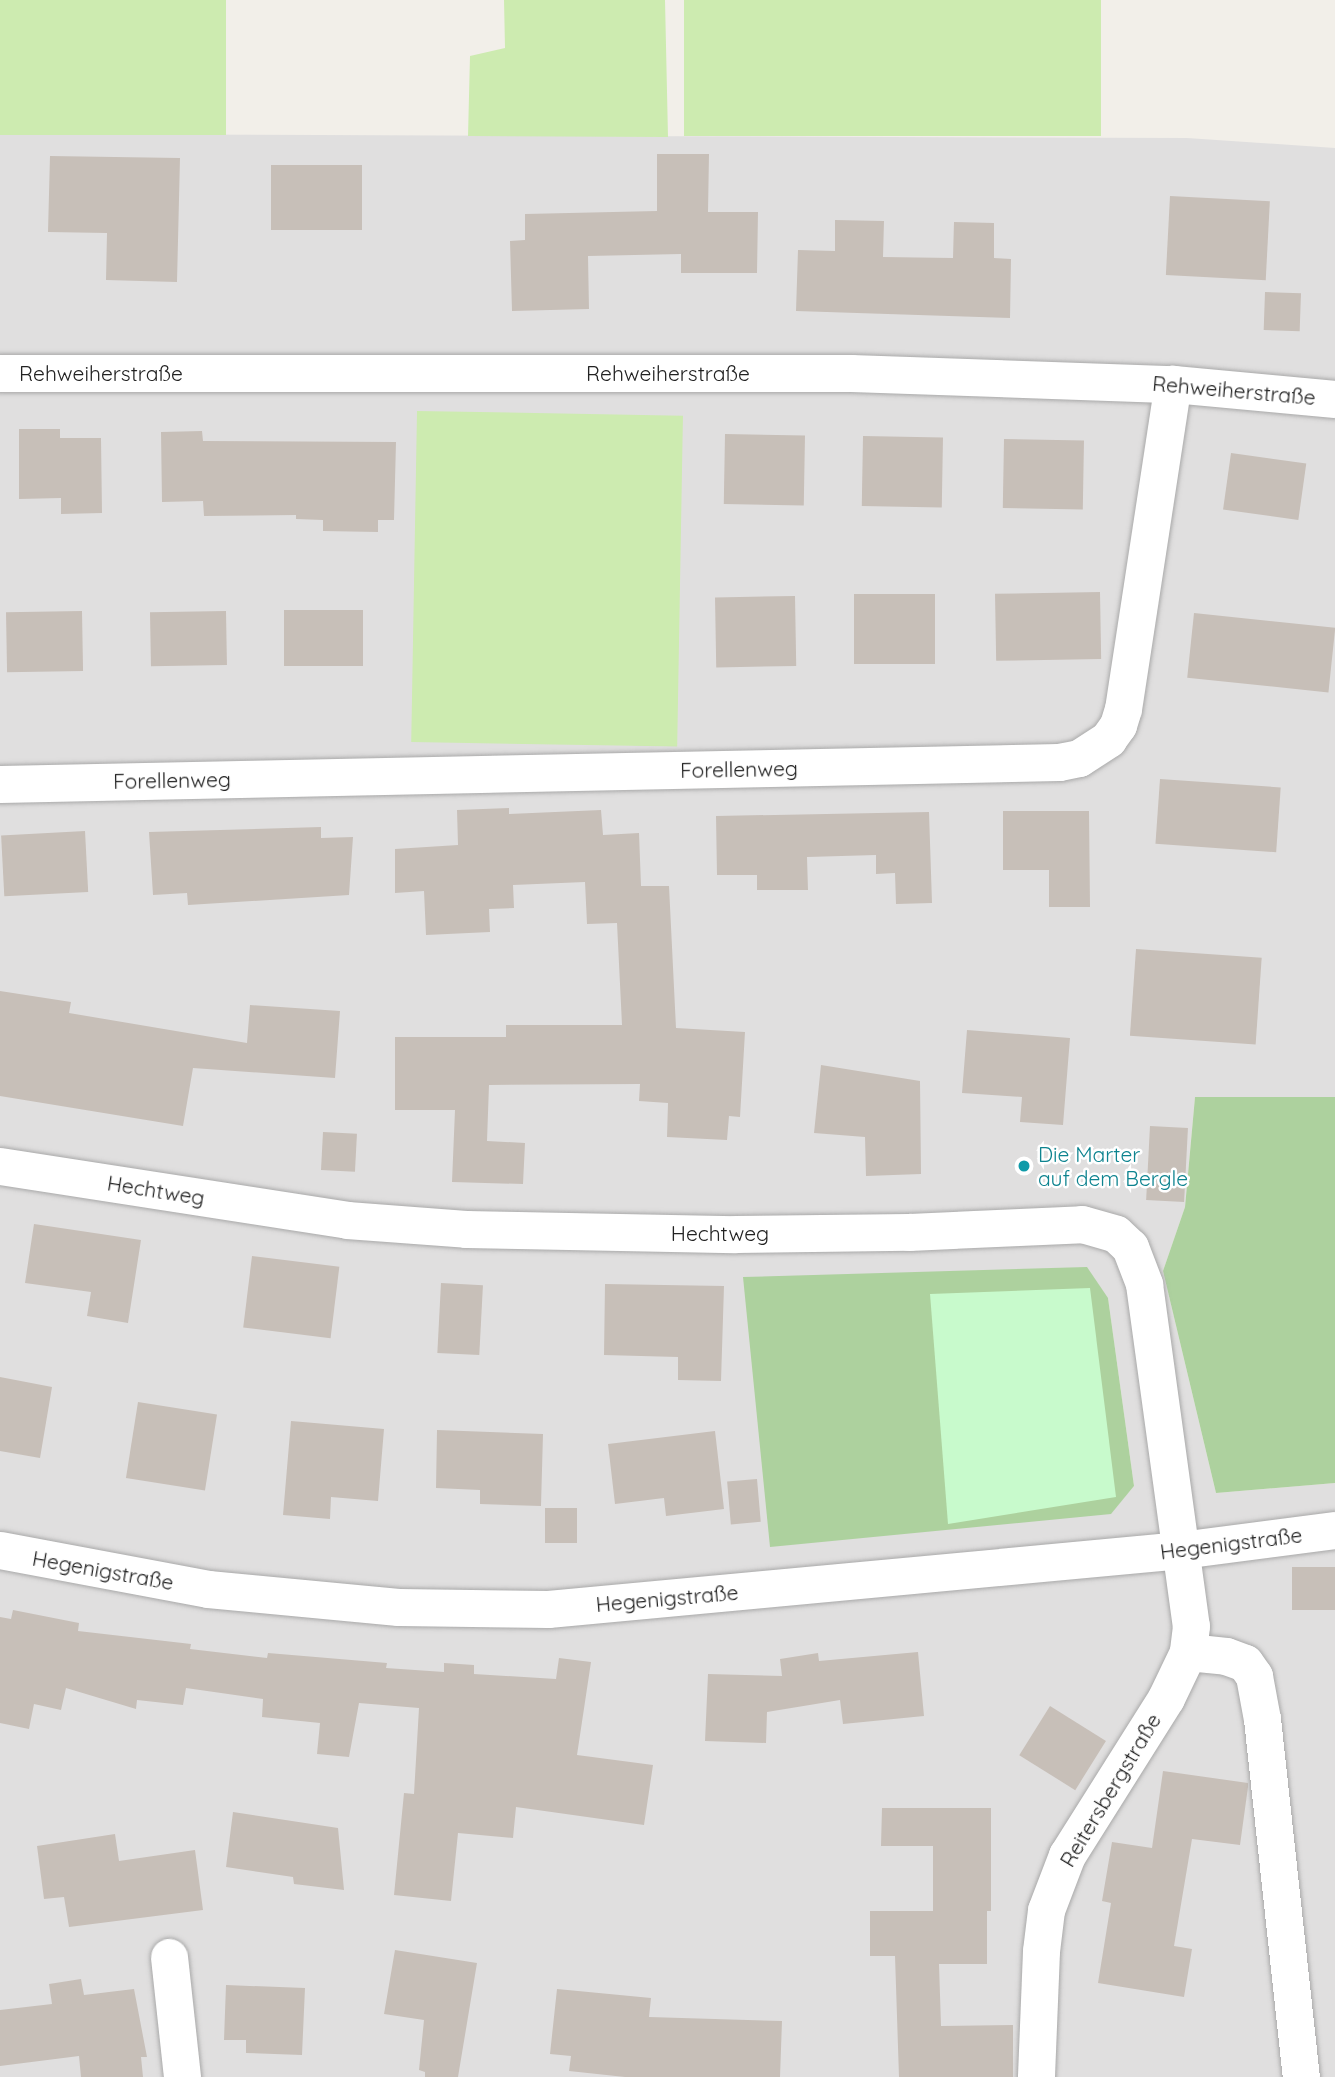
<!DOCTYPE html>
<meta charset="utf-8">
<style>
body{margin:0}
#map{position:relative;width:1335px;height:2077px;overflow:hidden;background:#f2efe9;font-family:Quicksand,sans-serif}
div>[style]{position:absolute}
.residential>*{inset:0;background:#e0dfdf}
.grass>*{inset:0;background:#cdebb0;transform-origin:0 0}
.forest>*{inset:0;background:#add19e}
.park>*{inset:0;background:#c8facc}
.building>*{inset:0;background:#c7bfb8;transform-origin:0 0}
.roads{filter:drop-shadow(0 0 2px #a9a9a9) drop-shadow(0 0 2px #a9a9a9)}
.minor>*{height:37px;margin:-18.5px;padding:0 18.5px;transform-origin:18.5px;border-radius:18.5px;background:#fff}
.dots>*{width:19px;height:19px;translate:-50% -50%;box-sizing:border-box;border:4px solid #fff;border-radius:50%}
span{translate:-50% -50%;white-space:nowrap;text-align:center;line-height:1.15;-webkit-text-stroke:5px #fff;paint-order:stroke}
.street-label{font-size:21px;color:#222}
.culture-label{font-size:21px;color:#0d838f}
.left{translate:0 -50%;text-align:left}
</style>
<div id="map">
<div class="residential">
<i style="clip-path:polygon(evenodd,0 134px,1187px 138px,1335px 148px,1335px 1097px,1195px 1097px,1185px 1207px,1163px 1271px,1216px 1493px,1335px 1483px,1335px 2077px,0 2077px,0 134px,1108px 1298px,1134px 1486px,1111px 1513px,1108px 1298px)"></i>
</div>
<div class="grass">
<i style="left:0;top:0;width:226px;height:135px"></i>
<i style="clip-path:polygon(504px 0,665px 0,668px 137px,468px 136px,470px 56px,505px 48px)"></i>
<i style="left:684px;top:0;width:417px;height:136px"></i>
<i style="left:417px;top:411px;width:266px;height:331px;rotate:1deg"></i>
</div>
<div class="forest">
<i style="clip-path:polygon(1195px 1097px,1335px 1097px,1335px 1483px,1216px 1493px,1163px 1271px,1185px 1207px)"></i>
<i style="clip-path:polygon(1087px 1267px,1108px 1298px,1134px 1486px,1111px 1514px,770px 1547px,743px 1277px)"></i>
</div>
<div class="park">
<i style="clip-path:polygon(1090px 1288px,1116px 1497px,948px 1524px,930px 1294px)"></i>
</div>
<div class="building">
<i style="clip-path:polygon(657px 154px,709px 154px,708px 212px,758px 212px,757px 273px,681px 273px,681px 254px,588px 256px,589px 309px,512px 311px,510px 241px,525px 240px,525px 214px,657px 211px)"></i>
<i style="clip-path:polygon(50px 156px,180px 158px,177px 282px,106px 280px,107px 233px,48px 232px)"></i>
<i style="left:271px;top:165px;width:91px;height:65px"></i>
<i style="left:1170px;top:196px;width:100px;height:79px;rotate:3deg"></i>
<i style="clip-path:polygon(835px 220px,884px 221px,883px 257px,953px 258px,954px 222px,994px 223px,994px 258px,1011px 259px,1010px 318px,796px 311px,798px 250px,835px 251px)"></i>
<i style="left:1265px;top:292px;width:36px;height:38px;rotate:2deg"></i>
<i style="clip-path:polygon(19px 429px,60px 429px,60px 438px,101px 438px,102px 513px,61px 514px,61px 498px,19px 499px)"></i>
<i style="clip-path:polygon(202px 431px,203px 441px,396px 442px,394px 520px,378px 520px,378px 532px,323px 531px,323px 520px,296px 519px,296px 515px,204px 516px,203px 501px,162px 502px,161px 432px)"></i>
<i style="left:725px;top:434px;width:80px;height:70px;rotate:1deg"></i>
<i style="left:863px;top:436px;width:80px;height:70px;rotate:1deg"></i>
<i style="left:1004px;top:439px;width:80px;height:69px;rotate:1deg"></i>
<i style="left:1231px;top:453px;width:76px;height:57px;rotate:8deg"></i>
<i style="left:1100px;top:592px;width:67px;height:105px;rotate:89deg"></i>
<i style="left:935px;top:594px;width:70px;height:81px;rotate:90deg"></i>
<i style="left:795px;top:596px;width:70px;height:80px;rotate:89deg"></i>
<i style="left:284px;top:610px;width:79px;height:56px"></i>
<i style="left:82px;top:611px;width:60px;height:76px;rotate:89deg"></i>
<i style="left:226px;top:611px;width:54px;height:76px;rotate:89deg"></i>
<i style="left:1194px;top:613px;width:142px;height:65px;rotate:6deg"></i>
<i style="left:1160px;top:779px;width:121px;height:65px;rotate:4deg"></i>
<i style="clip-path:polygon(509px 808px,509px 814px,601px 810px,603px 835px,639px 833px,641px 886px,669px 886px,676px 1028px,745px 1032px,740px 1117px,729px 1116px,727px 1140px,667px 1137px,668px 1103px,639px 1101px,640px 1084px,489px 1085px,487px 1141px,525px 1143px,523px 1184px,452px 1182px,455px 1110px,395px 1110px,395px 1037px,506px 1037px,506px 1025px,622px 1025px,617px 923px,587px 924px,585px 882px,513px 885px,514px 908px,489px 909px,490px 932px,426px 935px,424px 891px,395px 893px,395px 849px,458px 845px,457px 810px)"></i>
<i style="clip-path:polygon(1003px 811px,1089px 811px,1090px 907px,1049px 907px,1049px 870px,1003px 870px)"></i>
<i style="clip-path:polygon(929px 812px,932px 903px,896px 904px,895px 873px,876px 874px,876px 855px,807px 857px,808px 890px,757px 890px,757px 875px,717px 875px,716px 816px)"></i>
<i style="clip-path:polygon(321px 827px,321px 838px,353px 837px,349px 895px,188px 905px,187px 893px,153px 895px,149px 832px)"></i>
<i style="left:85px;top:831px;width:61px;height:84px;rotate:87deg"></i>
<i style="left:1136px;top:949px;width:126px;height:87px;rotate:4deg"></i>
<i style="clip-path:polygon(0 991px,71px 1002px,69px 1013px,247px 1043px,250px 1005px,340px 1011px,335px 1078px,193px 1068px,183px 1126px,0 1096px)"></i>
<i style="clip-path:polygon(967px 1030px,1070px 1038px,1063px 1125px,1020px 1122px,1022px 1097px,962px 1093px)"></i>
<i style="clip-path:polygon(821px 1065px,920px 1081px,921px 1174px,866px 1176px,865px 1137px,814px 1133px)"></i>
<i style="left:1150px;top:1126px;width:38px;height:74px;rotate:3deg"></i>
<i style="left:323px;top:1132px;width:34px;height:38px;rotate:3deg"></i>
<i style="clip-path:polygon(34px 1224px,141px 1240px,128px 1323px,87px 1316px,91px 1292px,25px 1283px)"></i>
<i style="left:252px;top:1256px;width:88px;height:72px;rotate:7deg"></i>
<i style="left:441px;top:1283px;width:42px;height:70px;rotate:3deg"></i>
<i style="clip-path:polygon(605px 1284px,724px 1286px,721px 1381px,678px 1380px,678px 1357px,604px 1355px)"></i>
<i style="clip-path:polygon(0 1377px,52px 1387px,40px 1458px,0 1451px)"></i>
<i style="left:138px;top:1402px;width:80px;height:77px;rotate:9deg"></i>
<i style="clip-path:polygon(291px 1421px,384px 1429px,378px 1501px,331px 1497px,330px 1519px,283px 1515px)"></i>
<i style="clip-path:polygon(437px 1430px,543px 1434px,541px 1506px,480px 1504px,480px 1490px,436px 1488px)"></i>
<i style="clip-path:polygon(715px 1431px,724px 1509px,666px 1516px,664px 1498px,615px 1504px,608px 1444px)"></i>
<i style="left:757px;top:1479px;width:43px;height:30px;rotate:85deg"></i>
<i style="left:545px;top:1508px;width:32px;height:35px"></i>
<i style="left:1335px;top:1567px;width:43px;height:43px;rotate:90deg"></i>
<i style="clip-path:polygon(13px 1610px,79px 1623px,78px 1631px,191px 1644px,190px 1649px,267px 1658px,268px 1653px,387px 1663px,386px 1668px,444px 1672px,444px 1663px,474px 1665px,474px 1674px,556px 1679px,559px 1658px,591px 1662px,577px 1755px,653px 1765px,644px 1825px,516px 1807px,513px 1838px,458px 1833px,451px 1901px,394px 1895px,404px 1793px,414px 1794px,419px 1708px,359px 1703px,349px 1757px,317px 1754px,320px 1723px,262px 1717px,263px 1699px,186px 1688px,183px 1705px,137px 1700px,136px 1709px,66px 1688px,61px 1710px,34px 1704px,29px 1729px,0 1723px,0 1617px,11px 1619px)"></i>
<i style="clip-path:polygon(918px 1652px,924px 1716px,843px 1724px,840px 1700px,767px 1712px,766px 1743px,705px 1741px,708px 1674px,782px 1676px,780px 1659px,818px 1653px,819px 1661px)"></i>
<i style="left:1050px;top:1706px;width:66px;height:58px;rotate:32deg"></i>
<i style="clip-path:polygon(1163px 1771px,1248px 1783px,1248px 1787px,1240px 1845px,1192px 1839px,1174px 1946px,1192px 1949px,1184px 1997px,1098px 1983px,1111px 1903px,1102px 1901px,1112px 1842px,1152px 1848px)"></i>
<i style="clip-path:polygon(882px 1808px,991px 1808px,991px 1911px,987px 1911px,987px 1964px,939px 1964px,941px 2026px,1013px 2025px,1013px 2077px,899px 2077px,895px 1956px,870px 1956px,870px 1911px,933px 1911px,933px 1846px,881px 1846px)"></i>
<i style="clip-path:polygon(233px 1812px,338px 1828px,344px 1890px,294px 1884px,293px 1877px,226px 1867px)"></i>
<i style="clip-path:polygon(115px 1834px,119px 1861px,195px 1850px,203px 1910px,69px 1927px,64px 1897px,44px 1899px,37px 1846px)"></i>
<i style="clip-path:polygon(395px 1950px,477px 1963px,458px 2077px,425px 2077px,425px 2072px,419px 2070px,424px 2020px,384px 2014px)"></i>
<i style="clip-path:polygon(81px 1979px,84px 1995px,134px 1989px,147px 2057px,141px 2057px,143px 2077px,81px 2077px,79px 2056px,0 2066px,0 2010px,52px 2004px,49px 1984px)"></i>
<i style="clip-path:polygon(226px 1985px,305px 1988px,302px 2055px,246px 2053px,246px 2040px,224px 2040px)"></i>
<i style="clip-path:polygon(557px 1989px,651px 1998px,649px 2017px,782px 2021px,780px 2077px,625px 2077px,569px 2071px,571px 2056px,550px 2054px)"></i>
</div>
<div class="roads">
<div class="minor">
<i style="left:0;top:373px;width:851px"></i>
<i style="left:851px;top:373px;width:322px;rotate:2deg"></i>
<i style="left:1173px;top:384px;width:163px;rotate:5.3deg"></i>
<i style="left:0;top:784px;width:1059px;rotate:-1.19deg"></i>
<i style="left:1059px;top:762px;width:20px;rotate:-11deg"></i>
<i style="left:1079px;top:758px;width:35px;rotate:-33deg"></i>
<i style="left:1108px;top:739px;width:17px;rotate:-54deg"></i>
<i style="left:1118px;top:725px;width:17px;rotate:-73deg"></i>
<i style="left:1123px;top:709px;width:329px;rotate:-81.3deg"></i>
<i style="left:0;top:1166px;width:351px;rotate:8.8deg"></i>
<i style="left:347px;top:1220px;width:119px;rotate:4.3deg"></i>
<i style="left:466px;top:1229px;width:269px;rotate:1.1deg"></i>
<i style="left:735px;top:1234px;width:174px;rotate:-0.7deg"></i>
<i style="left:909px;top:1232px;width:173px;rotate:-2.6deg"></i>
<i style="left:1082px;top:1224px;width:35px;rotate:16deg"></i>
<i style="left:1116px;top:1234px;width:19px;rotate:43deg"></i>
<i style="left:1130px;top:1247px;width:40px;rotate:69deg"></i>
<i style="left:1144px;top:1284px;width:345px;rotate:82.2deg"></i>
<i style="left:1191px;top:1626px;width:26px;rotate:97deg"></i>
<i style="left:1188px;top:1652px;width:51px;rotate:115.6deg"></i>
<i style="left:1166px;top:1698px;width:186px;rotate:122.2deg"></i>
<i style="left:1067px;top:1855px;width:59px;rotate:110.9deg"></i>
<i style="left:1046px;top:1910px;width:41px;rotate:97deg"></i>
<i style="left:1041px;top:1951px;width:126px;rotate:92.3deg"></i>
<i style="left:0;top:1550px;width:212px;rotate:10.6deg"></i>
<i style="left:208px;top:1589px;width:191px;rotate:5.4deg"></i>
<i style="left:398px;top:1607px;width:150px;rotate:0.8deg"></i>
<i style="left:548px;top:1609px;width:636px;rotate:-5.32deg"></i>
<i style="left:1181px;top:1550px;width:155px;rotate:-7.4deg"></i>
<i style="left:1188px;top:1652px;width:38px;rotate:6deg"></i>
<i style="left:1226px;top:1656px;width:20px;rotate:20deg"></i>
<i style="left:1245px;top:1663px;width:16px;rotate:55deg"></i>
<i style="left:1254px;top:1676px;width:44px;rotate:79.5deg"></i>
<i style="left:1262px;top:1719px;width:360px;rotate:83.8deg"></i>
<i style="left:169px;top:1957px;width:121px;rotate:83.8deg"></i>
</div>
</div>
<div class="dots">
<i style="left:1024px;top:1166px;background:#0f9aa8"></i>
</div>
<div class="street-label">
<span style="left:101px;top:373px">Rehweiherstraße</span>
<span style="left:668px;top:373px">Rehweiherstraße</span>
<span style="left:1234px;top:390px;rotate:5deg">Rehweiherstraße</span>
<span style="left:739px;top:769px;rotate:-1deg">Forellenweg</span>
<span style="left:172px;top:780px;rotate:-1deg">Forellenweg</span>
<span style="left:156px;top:1190px;rotate:9deg">Hechtweg</span>
<span style="left:720px;top:1233px">Hechtweg</span>
<span style="left:1231px;top:1543px;rotate:-7deg">Hegenigstraße</span>
<span style="left:103px;top:1570px;rotate:10deg">Hegenigstraße</span>
<span style="left:667px;top:1598px;rotate:-5deg">Hegenigstraße</span>
<span style="left:1110px;top:1790px;rotate:-59deg">Reitersbergstraße</span>
</div>
<div class="culture-label">
<span class="left" style="left:1038px;top:1166px">Die Marter<br>auf dem Bergle</span>
</div>
</div>
